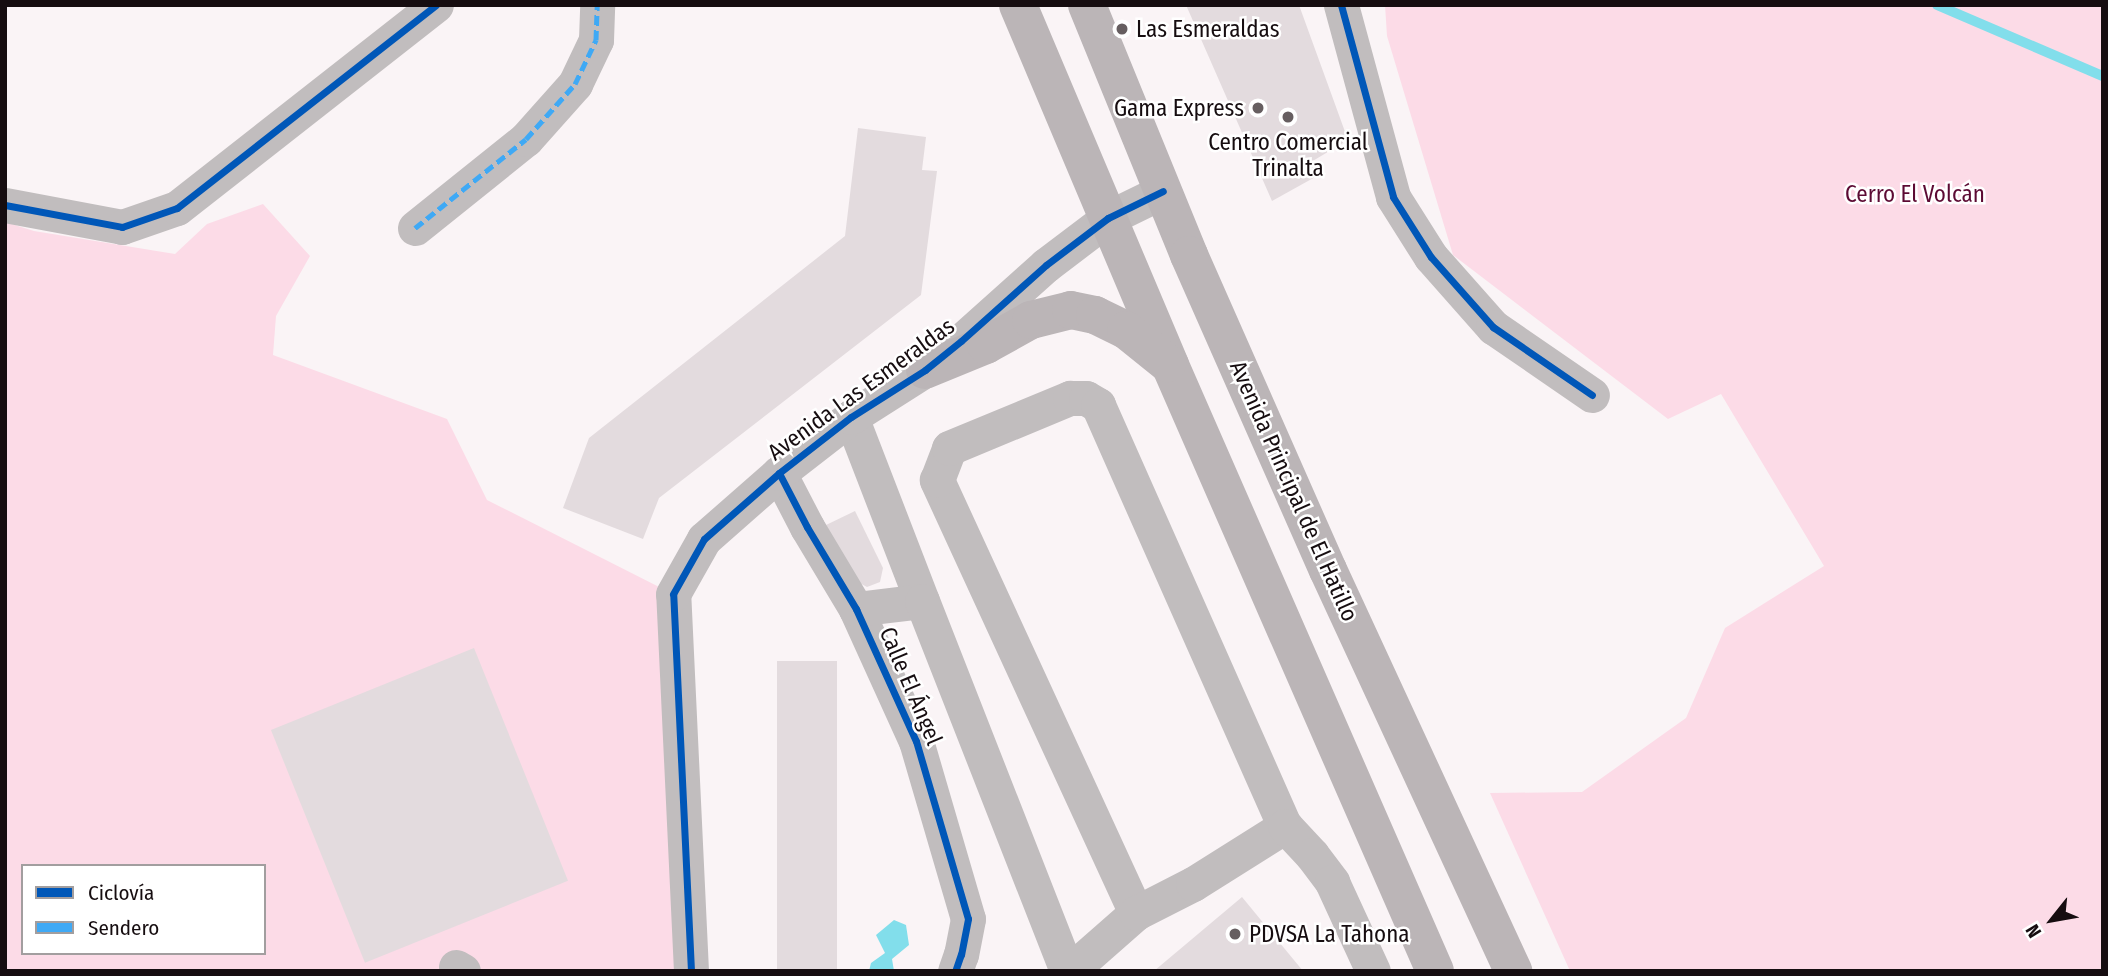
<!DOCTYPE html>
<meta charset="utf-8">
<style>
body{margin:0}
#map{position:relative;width:2108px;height:976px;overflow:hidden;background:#faf4f6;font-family:"Fira Sans Condensed",sans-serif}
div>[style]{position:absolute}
.green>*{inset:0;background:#fcdbe7}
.water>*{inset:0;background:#82deeb}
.stream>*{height:10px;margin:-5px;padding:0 5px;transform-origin:5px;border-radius:5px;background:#82deeb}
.building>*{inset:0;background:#e3dbde;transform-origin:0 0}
.minor>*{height:35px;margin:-17.5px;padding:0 17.5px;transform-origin:17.5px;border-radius:17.5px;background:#c1bdbe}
.major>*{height:38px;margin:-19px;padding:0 19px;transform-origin:19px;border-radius:19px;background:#bbb5b7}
.quiet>*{height:5px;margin-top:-2.5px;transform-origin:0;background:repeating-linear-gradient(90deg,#3fa9f5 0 10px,transparent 0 15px)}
.cycleway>*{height:7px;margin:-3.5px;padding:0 3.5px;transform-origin:3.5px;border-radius:3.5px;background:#0057b8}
.dots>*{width:19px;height:19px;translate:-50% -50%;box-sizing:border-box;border:4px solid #fff;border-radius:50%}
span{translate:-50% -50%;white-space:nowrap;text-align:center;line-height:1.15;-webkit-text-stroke:5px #fff;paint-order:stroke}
.poi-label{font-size:23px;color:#160d10}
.left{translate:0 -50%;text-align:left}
.right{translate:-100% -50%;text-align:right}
.park-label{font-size:23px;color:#5c0b34}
.street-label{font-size:23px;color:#160d10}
.frame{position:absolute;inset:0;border:7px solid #160d10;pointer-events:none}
.legend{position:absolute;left:21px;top:864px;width:245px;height:91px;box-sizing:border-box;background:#fff;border:2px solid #a29e9f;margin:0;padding:9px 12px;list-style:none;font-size:21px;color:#160d10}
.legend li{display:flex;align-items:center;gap:14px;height:35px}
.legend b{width:35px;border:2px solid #a29e9f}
.north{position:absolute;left:2017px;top:885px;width:70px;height:70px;-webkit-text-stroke:5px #fff;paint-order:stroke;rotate:239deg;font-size:19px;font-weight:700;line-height:28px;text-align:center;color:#160d10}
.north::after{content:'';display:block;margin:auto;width:24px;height:32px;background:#160d10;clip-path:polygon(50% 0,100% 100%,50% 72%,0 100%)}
</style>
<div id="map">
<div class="green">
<i style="clip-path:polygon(1385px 5px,2103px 5px,2103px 971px,1570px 971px,1490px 793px,1582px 792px,1686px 718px,1725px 628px,1824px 566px,1721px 394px,1668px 419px,1453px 255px,1387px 36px)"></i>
<i style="clip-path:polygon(evenodd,263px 204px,310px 256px,276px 316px,273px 355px,447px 419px,487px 500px,673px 594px,686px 971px,5px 971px,5px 222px,34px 231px,175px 254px,207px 224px,263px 204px,23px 866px,264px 866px,264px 953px,23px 953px,23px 866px)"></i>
</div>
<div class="water">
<i style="clip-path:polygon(894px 920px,906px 925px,909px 945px,892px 959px,894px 971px,869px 971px,871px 963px,885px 953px,876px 935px)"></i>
</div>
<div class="stream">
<i style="left:1937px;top:5px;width:181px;rotate:23.2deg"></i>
</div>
<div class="building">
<i style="clip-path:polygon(1186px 5px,1299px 5px,1348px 140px,1311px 162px,1317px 176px,1272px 201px)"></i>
<i style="clip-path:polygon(858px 128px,926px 137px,922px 170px,937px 171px,921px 295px,659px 498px,643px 539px,563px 508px,589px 438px,845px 236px)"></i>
<i style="clip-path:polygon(855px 511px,883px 568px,880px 582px,867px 587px,854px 580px,826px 525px)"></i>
<i style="left:474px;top:648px;width:251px;height:219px;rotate:68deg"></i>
<i style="left:777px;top:661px;width:60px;height:310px"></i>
<i style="clip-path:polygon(1242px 897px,1303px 971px,1154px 971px)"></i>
</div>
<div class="minor">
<i style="left:1341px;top:5px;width:199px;rotate:74.8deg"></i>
<i style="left:1393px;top:197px;width:71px;rotate:57.7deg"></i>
<i style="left:1431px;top:257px;width:94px;rotate:48.5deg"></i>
<i style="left:1493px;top:327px;width:120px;rotate:34.5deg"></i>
<i style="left:5px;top:205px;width:119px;rotate:10.6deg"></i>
<i style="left:122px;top:227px;width:58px;rotate:-19.1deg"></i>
<i style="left:177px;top:208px;width:329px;rotate:-38.1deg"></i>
<i style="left:415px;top:228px;width:142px;rotate:-38.7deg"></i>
<i style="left:526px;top:139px;width:74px;rotate:-48.3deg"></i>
<i style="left:575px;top:84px;width:49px;rotate:-64.5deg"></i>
<i style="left:596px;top:40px;width:35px;rotate:-88deg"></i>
<i style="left:851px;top:417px;width:197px;rotate:68.9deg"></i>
<i style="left:779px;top:473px;width:61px;rotate:62.6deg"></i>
<i style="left:807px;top:527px;width:96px;rotate:59.1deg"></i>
<i style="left:856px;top:609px;width:145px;rotate:65.6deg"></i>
<i style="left:916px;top:741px;width:185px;rotate:73.7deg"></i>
<i style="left:968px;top:919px;width:36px;rotate:101deg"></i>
<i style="left:961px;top:954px;width:18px;rotate:109deg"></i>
<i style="left:856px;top:609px;width:66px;rotate:-6.9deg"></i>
<i style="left:922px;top:601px;width:397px;rotate:68.6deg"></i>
<i style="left:1136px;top:913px;width:477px;rotate:-114.7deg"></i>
<i style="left:937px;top:480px;width:34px;rotate:-69deg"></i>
<i style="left:949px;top:448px;width:131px;rotate:-22.5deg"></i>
<i style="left:1070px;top:398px;width:16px"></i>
<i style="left:1086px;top:398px;width:14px;rotate:30deg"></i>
<i style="left:1098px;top:405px;width:461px;rotate:66.1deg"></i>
<i style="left:456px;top:967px;width:8px;rotate:30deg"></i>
<i style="left:691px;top:971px;width:377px;rotate:-92.7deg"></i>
<i style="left:673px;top:594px;width:63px;rotate:-60.6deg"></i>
<i style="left:704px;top:539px;width:100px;rotate:-41.3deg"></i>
<i style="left:779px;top:473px;width:91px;rotate:-37.9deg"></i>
<i style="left:851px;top:417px;width:88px;rotate:-32.4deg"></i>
<i style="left:925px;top:370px;width:46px;rotate:-38.9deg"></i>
<i style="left:961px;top:341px;width:114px;rotate:-41.8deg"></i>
<i style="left:1046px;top:265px;width:78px;rotate:-37.2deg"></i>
<i style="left:1108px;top:218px;width:61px;rotate:-26.1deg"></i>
<i style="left:1070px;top:971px;width:88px;rotate:-41.3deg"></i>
<i style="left:1136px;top:913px;width:64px;rotate:-27deg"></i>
<i style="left:1193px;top:884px;width:109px;rotate:-32.2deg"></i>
<i style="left:1285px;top:826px;width:40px;rotate:47deg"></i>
<i style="left:1312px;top:855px;width:34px;rotate:53deg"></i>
<i style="left:1332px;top:882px;width:98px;rotate:65.3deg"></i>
</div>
<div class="major">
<i style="left:1018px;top:5px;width:391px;rotate:67.1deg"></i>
<i style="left:1170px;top:365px;width:661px;rotate:66.38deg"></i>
<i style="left:1087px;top:5px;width:270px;rotate:67.8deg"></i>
<i style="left:1189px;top:255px;width:344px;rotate:66.2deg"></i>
<i style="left:1328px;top:570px;width:442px;rotate:65.2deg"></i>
<i style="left:925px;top:370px;width:66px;rotate:-22.3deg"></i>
<i style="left:986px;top:345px;width:51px;rotate:-29.1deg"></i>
<i style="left:1031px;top:320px;width:41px;rotate:-14deg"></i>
<i style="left:1071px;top:310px;width:25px;rotate:12deg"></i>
<i style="left:1095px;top:315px;width:34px;rotate:26deg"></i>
<i style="left:1126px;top:330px;width:53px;rotate:38.8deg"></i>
</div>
<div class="quiet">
<i style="left:415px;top:228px;width:142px;rotate:-38.7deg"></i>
<i style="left:526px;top:139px;width:74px;rotate:-48.3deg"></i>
<i style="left:575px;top:84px;width:49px;rotate:-64.5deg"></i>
<i style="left:596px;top:40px;width:35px;rotate:-88deg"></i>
</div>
<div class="cycleway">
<i style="left:1341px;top:5px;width:199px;rotate:74.8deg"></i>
<i style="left:1393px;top:197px;width:71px;rotate:57.7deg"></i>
<i style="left:1431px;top:257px;width:94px;rotate:48.5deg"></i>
<i style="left:1493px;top:327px;width:120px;rotate:34.5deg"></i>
<i style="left:5px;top:205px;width:119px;rotate:10.6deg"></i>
<i style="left:122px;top:227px;width:58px;rotate:-19.1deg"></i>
<i style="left:177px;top:208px;width:329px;rotate:-38.1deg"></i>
<i style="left:779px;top:473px;width:61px;rotate:62.6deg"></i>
<i style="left:807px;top:527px;width:96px;rotate:59.1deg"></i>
<i style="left:856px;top:609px;width:145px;rotate:65.6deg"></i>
<i style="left:916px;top:741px;width:185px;rotate:73.7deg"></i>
<i style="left:968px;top:919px;width:36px;rotate:101deg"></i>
<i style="left:961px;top:954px;width:18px;rotate:109deg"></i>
<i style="left:691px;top:971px;width:377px;rotate:-92.7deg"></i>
<i style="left:673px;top:594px;width:63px;rotate:-60.6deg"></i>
<i style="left:704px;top:539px;width:100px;rotate:-41.3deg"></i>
<i style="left:779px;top:473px;width:91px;rotate:-37.9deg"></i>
<i style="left:851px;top:417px;width:88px;rotate:-32.4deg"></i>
<i style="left:925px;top:370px;width:46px;rotate:-38.9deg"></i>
<i style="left:961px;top:341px;width:114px;rotate:-41.8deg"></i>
<i style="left:1046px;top:265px;width:78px;rotate:-37.2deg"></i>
<i style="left:1108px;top:218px;width:61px;rotate:-26.1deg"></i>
</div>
<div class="dots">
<i style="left:1122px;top:29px;background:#665e60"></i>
<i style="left:1258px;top:108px;background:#665e60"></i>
<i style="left:1288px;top:117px;background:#665e60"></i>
<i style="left:1235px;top:934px;background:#665e60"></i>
</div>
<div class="poi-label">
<span class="left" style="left:1136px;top:29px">Las Esmeraldas</span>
<span class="right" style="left:1244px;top:108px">Gama Express</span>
<span style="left:1288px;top:155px">Centro Comercial<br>Trinalta</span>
<span class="left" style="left:1249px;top:934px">PDVSA La Tahona</span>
</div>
<div class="park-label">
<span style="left:1915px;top:194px">Cerro El Volcán</span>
</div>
<div class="street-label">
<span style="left:861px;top:389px;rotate:-36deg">Avenida Las Esmeraldas</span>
<span style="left:1294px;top:491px;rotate:66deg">Avenida Principal de El Hatillo</span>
<span style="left:911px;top:686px;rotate:67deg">Calle El Ángel</span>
</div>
<div class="frame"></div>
<ul class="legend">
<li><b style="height:9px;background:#0057b8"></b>Ciclovía</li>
<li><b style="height:9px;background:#3fa9f5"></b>Sendero</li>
</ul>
<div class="north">N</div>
</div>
